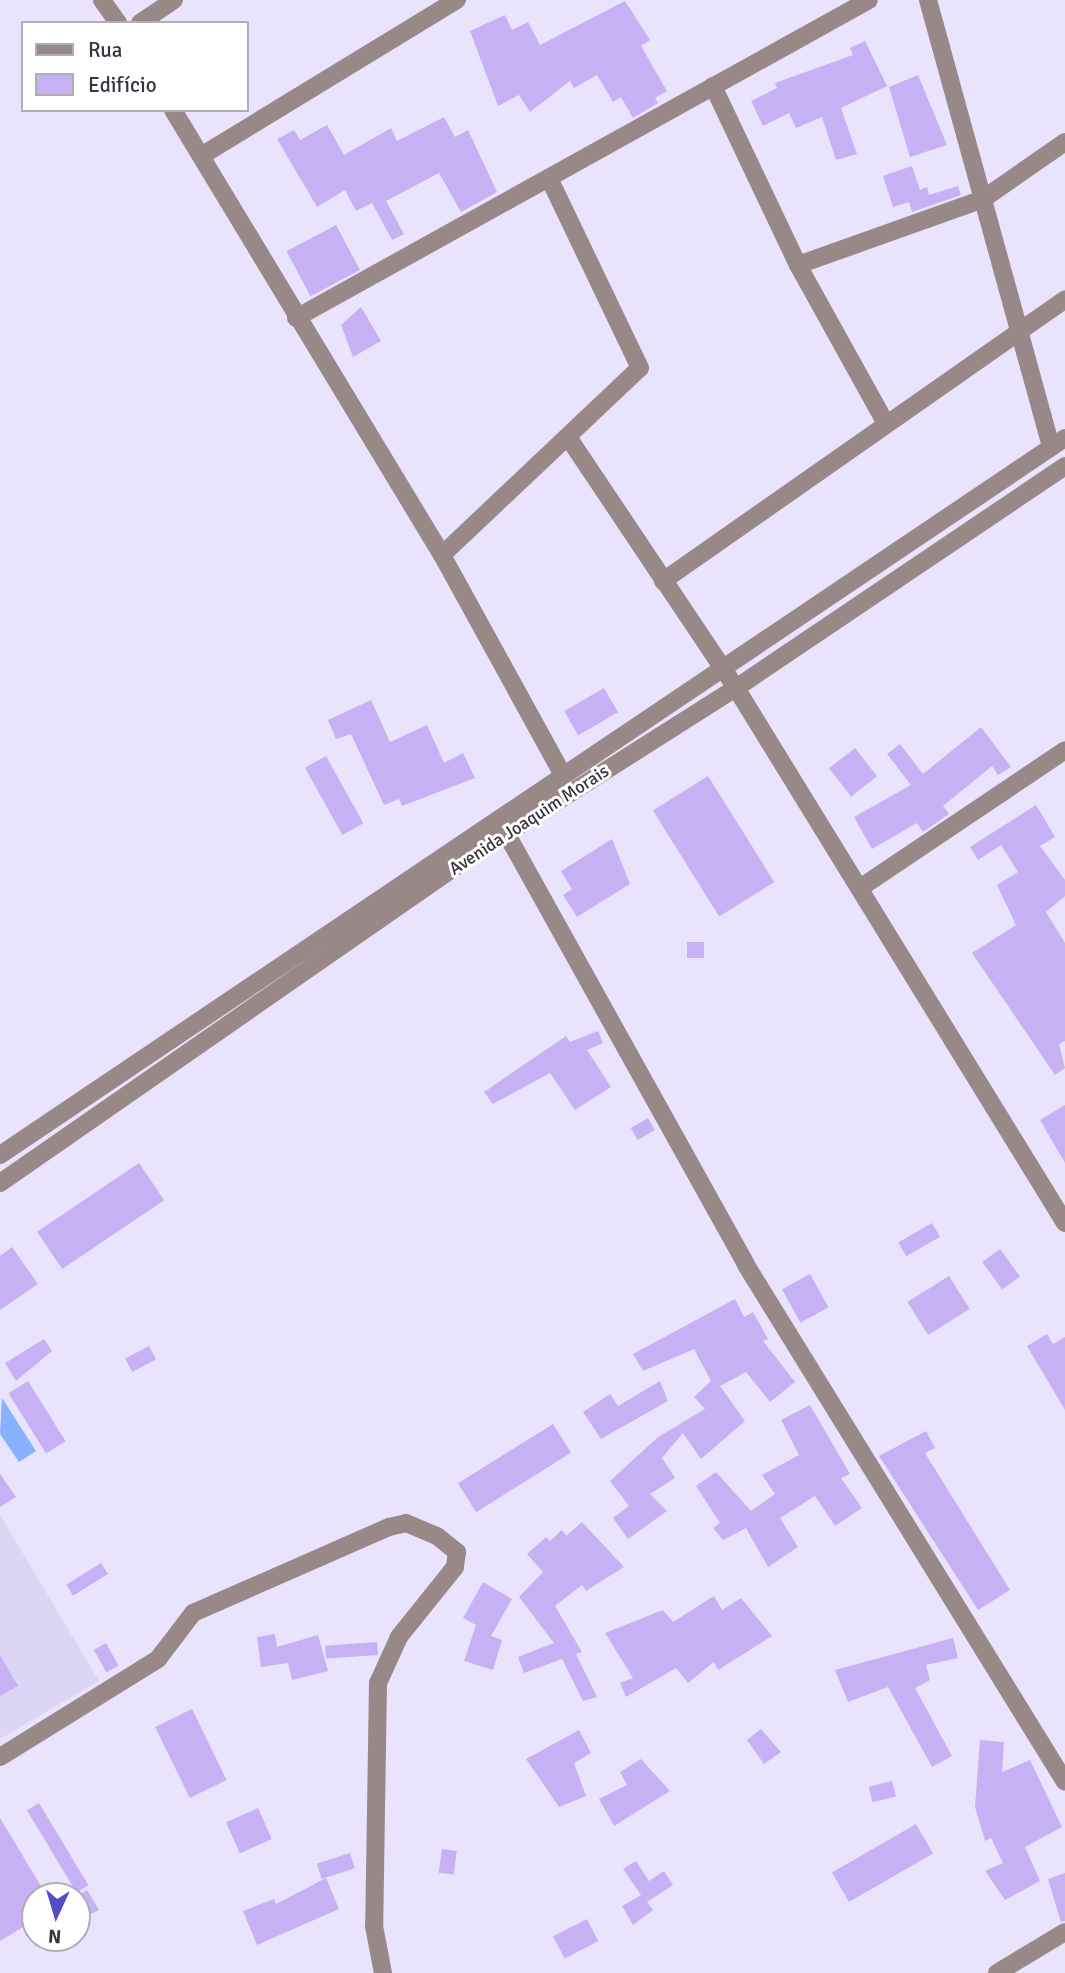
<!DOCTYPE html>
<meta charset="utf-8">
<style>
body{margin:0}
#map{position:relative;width:1065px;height:1973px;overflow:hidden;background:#eae3fd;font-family:Signika,sans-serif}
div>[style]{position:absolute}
.built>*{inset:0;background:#ddd5f4}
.water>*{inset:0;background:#86b2ff}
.building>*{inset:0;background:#c6b1f5;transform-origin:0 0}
.minor>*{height:18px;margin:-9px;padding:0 9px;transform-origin:9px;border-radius:9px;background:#988888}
span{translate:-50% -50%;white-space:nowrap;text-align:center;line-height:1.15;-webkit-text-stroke:6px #fff;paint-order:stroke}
.street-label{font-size:18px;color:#373440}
.legend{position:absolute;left:21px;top:21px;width:228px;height:91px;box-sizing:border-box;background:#fff;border:2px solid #afaeb3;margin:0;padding:9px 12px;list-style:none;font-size:21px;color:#373440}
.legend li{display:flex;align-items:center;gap:14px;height:35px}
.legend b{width:35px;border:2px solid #afaeb3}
.north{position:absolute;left:21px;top:1882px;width:70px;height:70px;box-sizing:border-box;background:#fff;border:2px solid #afaeb3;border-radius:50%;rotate:184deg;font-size:19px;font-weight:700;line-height:28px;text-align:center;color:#373440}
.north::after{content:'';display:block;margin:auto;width:24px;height:32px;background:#514dc4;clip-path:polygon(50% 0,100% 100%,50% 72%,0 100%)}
</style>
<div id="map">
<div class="built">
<i style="clip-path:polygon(0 1515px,99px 1681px,0 1739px)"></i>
</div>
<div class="water">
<i style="clip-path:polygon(2px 1398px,36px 1451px,19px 1462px,0 1434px)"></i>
</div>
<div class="building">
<i style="clip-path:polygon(625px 1px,650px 40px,641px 46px,667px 91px,655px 98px,658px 103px,633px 118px,621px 97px,613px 102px,597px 75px,574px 88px,570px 81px,530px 112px,519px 95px,498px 106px,470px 31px,505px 15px,512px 30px,528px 22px,540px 45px)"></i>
<i style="clip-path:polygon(865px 41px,887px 86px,841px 108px,857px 154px,836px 160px,822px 117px,796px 128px,789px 113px,763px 126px,751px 101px,777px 88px,775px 83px,853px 55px,850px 48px)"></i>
<i style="clip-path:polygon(918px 75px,947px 145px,910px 157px,889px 87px)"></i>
<i style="clip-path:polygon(444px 117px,455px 137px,468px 130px,497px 192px,461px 212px,439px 173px,386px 201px,404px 234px,392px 240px,372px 203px,356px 211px,345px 190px,317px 207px,277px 139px,294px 130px,300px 140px,327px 125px,344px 155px,391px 128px,397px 141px)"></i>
<i style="clip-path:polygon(912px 166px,920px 190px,927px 187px,929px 195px,958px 186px,961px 195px,912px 212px,909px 202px,893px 207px,883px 176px)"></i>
<i style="left:336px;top:225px;width:51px;height:56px;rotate:62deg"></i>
<i style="clip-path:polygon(361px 307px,381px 341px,353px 357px,341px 325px)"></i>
<i style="left:604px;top:688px;width:28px;height:46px;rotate:60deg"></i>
<i style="clip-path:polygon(371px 700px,390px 742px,427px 725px,444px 763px,463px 753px,475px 778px,402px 806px,399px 799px,384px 805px,351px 734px,336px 739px,328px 720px)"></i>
<i style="clip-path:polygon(981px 727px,1011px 767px,998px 775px,992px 766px,943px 806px,949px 814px,923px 832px,917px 823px,872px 849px,854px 817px,911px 785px,887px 754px,900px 744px,923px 774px)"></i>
<i style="left:855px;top:748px;width:36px;height:33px;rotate:52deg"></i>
<i style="left:326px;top:756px;width:77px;height:24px;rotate:61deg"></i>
<i style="left:708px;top:776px;width:125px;height:65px;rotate:58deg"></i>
<i style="clip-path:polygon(1036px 805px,1055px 837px,1040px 846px,1065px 880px,1065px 896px,1046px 912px,1065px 943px,1065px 1041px,1059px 1044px,1065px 1068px,1055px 1075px,972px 953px,1016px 925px,997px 885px,1018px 872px,1001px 845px,978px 860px,970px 847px)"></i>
<i style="clip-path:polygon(612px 839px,630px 884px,577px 917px,563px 895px,572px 889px,561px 871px)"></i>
<i style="left:687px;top:942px;width:17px;height:16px"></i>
<i style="clip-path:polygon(598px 1031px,603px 1043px,587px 1050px,611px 1087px,575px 1110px,550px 1073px,493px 1104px,484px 1092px,566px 1036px,570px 1042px)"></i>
<i style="clip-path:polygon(1065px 1105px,1065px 1163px,1040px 1120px)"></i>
<i style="left:648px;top:1118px;width:14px;height:20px;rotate:60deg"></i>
<i style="left:139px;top:1163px;width:45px;height:123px;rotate:56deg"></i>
<i style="left:932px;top:1223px;width:16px;height:39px;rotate:60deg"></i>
<i style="clip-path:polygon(12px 1247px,38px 1284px,0 1310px,0 1256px)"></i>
<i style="left:1000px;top:1249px;width:34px;height:22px;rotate:54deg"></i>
<i style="left:810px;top:1274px;width:38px;height:32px;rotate:61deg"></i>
<i style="left:949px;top:1276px;width:39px;height:49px;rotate:58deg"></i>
<i style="clip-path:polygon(735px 1299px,744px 1317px,753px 1312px,768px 1339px,763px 1341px,795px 1382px,770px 1402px,746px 1372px,720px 1386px,745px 1421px,701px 1459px,683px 1433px,662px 1458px,675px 1478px,650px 1494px,667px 1511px,628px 1539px,613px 1518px,629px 1506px,610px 1481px,658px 1437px,705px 1409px,694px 1397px,711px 1381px,694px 1349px,643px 1371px,633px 1354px)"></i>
<i style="clip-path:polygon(1047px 1334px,1053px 1344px,1065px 1337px,1065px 1410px,1027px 1346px)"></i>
<i style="clip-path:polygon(44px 1339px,52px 1351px,16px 1381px,5px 1363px)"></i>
<i style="left:149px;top:1346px;width:15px;height:27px;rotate:62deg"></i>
<i style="left:28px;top:1381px;width:71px;height:23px;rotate:58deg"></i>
<i style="clip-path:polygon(660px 1381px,668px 1401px,601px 1439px,583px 1412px,610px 1394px,618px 1406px)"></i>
<i style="clip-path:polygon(810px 1405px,850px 1474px,841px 1478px,862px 1508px,835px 1526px,815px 1496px,780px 1518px,798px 1547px,768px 1567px,746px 1528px,723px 1540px,713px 1528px,720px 1523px,696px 1486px,716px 1472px,751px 1511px,775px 1494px,762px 1475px,799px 1455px,781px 1420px)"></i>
<i style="left:553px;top:1424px;width:34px;height:112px;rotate:58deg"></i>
<i style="clip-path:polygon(926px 1431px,935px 1448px,925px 1453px,1010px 1590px,978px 1610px,879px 1456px)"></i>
<i style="clip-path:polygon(0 1474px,16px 1497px,0 1507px)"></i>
<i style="clip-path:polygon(582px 1522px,624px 1567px,586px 1591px,582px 1585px,555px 1606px,582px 1652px,576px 1654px,597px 1697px,583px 1701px,562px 1659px,524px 1673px,518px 1657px,554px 1643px,519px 1597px,543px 1572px,527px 1554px,546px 1537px,550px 1541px,562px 1530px,566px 1536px)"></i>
<i style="left:101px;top:1563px;width:13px;height:41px;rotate:58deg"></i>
<i style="clip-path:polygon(483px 1582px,512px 1599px,491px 1636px,502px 1640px,493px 1670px,464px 1661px,476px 1625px,463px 1618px)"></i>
<i style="clip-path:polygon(714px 1596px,722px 1610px,741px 1598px,772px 1636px,718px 1670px,714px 1662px,688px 1683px,676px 1668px,626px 1697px,620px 1683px,633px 1678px,605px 1633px,663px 1610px,673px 1622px)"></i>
<i style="clip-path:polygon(275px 1634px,277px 1647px,318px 1635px,328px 1671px,292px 1680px,288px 1663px,261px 1667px,257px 1637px)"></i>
<i style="clip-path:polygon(953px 1638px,958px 1658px,926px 1665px,930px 1680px,915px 1688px,952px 1756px,932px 1767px,888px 1687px,848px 1702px,835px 1670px)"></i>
<i style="left:377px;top:1642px;width:13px;height:52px;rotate:86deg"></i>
<i style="left:106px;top:1643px;width:26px;height:14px;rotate:61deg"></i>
<i style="clip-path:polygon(0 1655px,18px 1686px,0 1696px)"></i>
<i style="left:192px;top:1709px;width:79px;height:41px;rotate:64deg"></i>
<i style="clip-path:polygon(761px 1729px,781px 1752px,764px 1764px,747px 1740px)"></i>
<i style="clip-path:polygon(579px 1730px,591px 1753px,574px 1763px,586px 1796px,559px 1807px,526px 1759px)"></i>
<i style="clip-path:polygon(980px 1740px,1004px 1742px,1002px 1772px,1030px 1760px,1062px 1827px,1025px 1847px,1040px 1881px,1005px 1900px,985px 1871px,1003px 1863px,991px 1838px,985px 1841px,975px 1807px)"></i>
<i style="clip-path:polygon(641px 1759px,670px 1791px,614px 1826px,599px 1799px,627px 1785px,620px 1772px)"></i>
<i style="left:892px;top:1781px;width:16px;height:24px;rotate:76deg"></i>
<i style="left:39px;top:1803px;width:96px;height:14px;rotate:59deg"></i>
<i style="left:258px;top:1808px;width:34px;height:35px;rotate:66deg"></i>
<i style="clip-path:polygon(0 1818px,47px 1896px,35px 1896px,35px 1920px,0 1941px)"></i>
<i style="left:916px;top:1824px;width:34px;height:97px;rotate:60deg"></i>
<i style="left:442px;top:1849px;width:15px;height:24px;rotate:8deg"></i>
<i style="left:350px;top:1853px;width:16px;height:35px;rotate:72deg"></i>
<i style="clip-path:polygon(636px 1861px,649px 1881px,664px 1871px,673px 1885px,647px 1902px,653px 1910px,633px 1925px,622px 1906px,641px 1895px,623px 1869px)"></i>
<i style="clip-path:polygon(1065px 1873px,1065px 1921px,1061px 1922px,1048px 1879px)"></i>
<i style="clip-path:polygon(326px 1878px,339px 1909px,257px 1945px,243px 1911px,274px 1899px,276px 1904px)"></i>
<i style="clip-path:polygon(87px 1890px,99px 1910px,83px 1918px,77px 1896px)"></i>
<i style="left:587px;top:1919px;width:25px;height:38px;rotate:63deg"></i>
</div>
<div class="minor">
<i style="left:102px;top:0;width:28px;rotate:55deg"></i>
<i style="left:928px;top:0;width:464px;rotate:74.6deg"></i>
<i style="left:140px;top:23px;width:41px;rotate:-34.1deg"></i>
<i style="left:713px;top:86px;width:198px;rotate:64.6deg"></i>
<i style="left:798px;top:265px;width:182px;rotate:61deg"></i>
<i style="left:173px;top:110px;width:520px;rotate:58.85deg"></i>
<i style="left:442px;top:555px;width:249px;rotate:61.2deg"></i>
<i style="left:201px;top:156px;width:300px;rotate:-31.4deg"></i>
<i style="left:798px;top:265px;width:196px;rotate:-19.6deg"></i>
<i style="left:983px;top:199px;width:100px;rotate:-34.8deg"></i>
<i style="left:296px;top:318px;width:655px;rotate:-29.03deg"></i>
<i style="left:568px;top:437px;width:302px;rotate:56.2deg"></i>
<i style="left:736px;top:688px;width:628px;rotate:58.41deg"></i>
<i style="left:442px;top:555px;width:272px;rotate:-43.4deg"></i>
<i style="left:640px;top:368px;width:211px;rotate:-115.6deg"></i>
<i style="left:663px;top:581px;width:491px;rotate:-35deg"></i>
<i style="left:506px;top:833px;width:494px;rotate:60.9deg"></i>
<i style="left:746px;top:1265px;width:607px;rotate:58.32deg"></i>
<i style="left:860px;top:888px;width:247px;rotate:-33.9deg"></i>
<i style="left:0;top:1155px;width:1284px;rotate:-33.95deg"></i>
<i style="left:0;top:1183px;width:573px;rotate:-34.77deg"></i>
<i style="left:471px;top:856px;width:314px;rotate:-32.4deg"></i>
<i style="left:736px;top:688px;width:397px;rotate:-34deg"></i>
<i style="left:0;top:1757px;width:186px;rotate:-31.8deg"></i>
<i style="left:158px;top:1659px;width:58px;rotate:-52.7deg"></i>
<i style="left:193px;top:1613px;width:214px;rotate:-23.7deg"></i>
<i style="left:389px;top:1527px;width:17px;rotate:-13deg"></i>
<i style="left:406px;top:1523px;width:34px;rotate:23deg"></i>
<i style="left:437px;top:1536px;width:26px;rotate:39deg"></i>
<i style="left:457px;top:1552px;width:15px;rotate:98deg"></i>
<i style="left:455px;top:1567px;width:90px;rotate:128.7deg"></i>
<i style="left:399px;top:1637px;width:51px;rotate:114.5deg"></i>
<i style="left:378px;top:1683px;width:243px;rotate:90.9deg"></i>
<i style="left:374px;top:1926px;width:48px;rotate:79.2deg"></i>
<i style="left:997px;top:1973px;width:79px;rotate:-31.1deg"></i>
</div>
<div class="street-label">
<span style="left:529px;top:820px;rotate:-33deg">Avenida Joaquim Morais</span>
</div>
<ul class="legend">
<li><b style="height:9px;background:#988888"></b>Rua</li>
<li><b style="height:19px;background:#c6b1f5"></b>Edifício</li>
</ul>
<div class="north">N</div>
</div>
